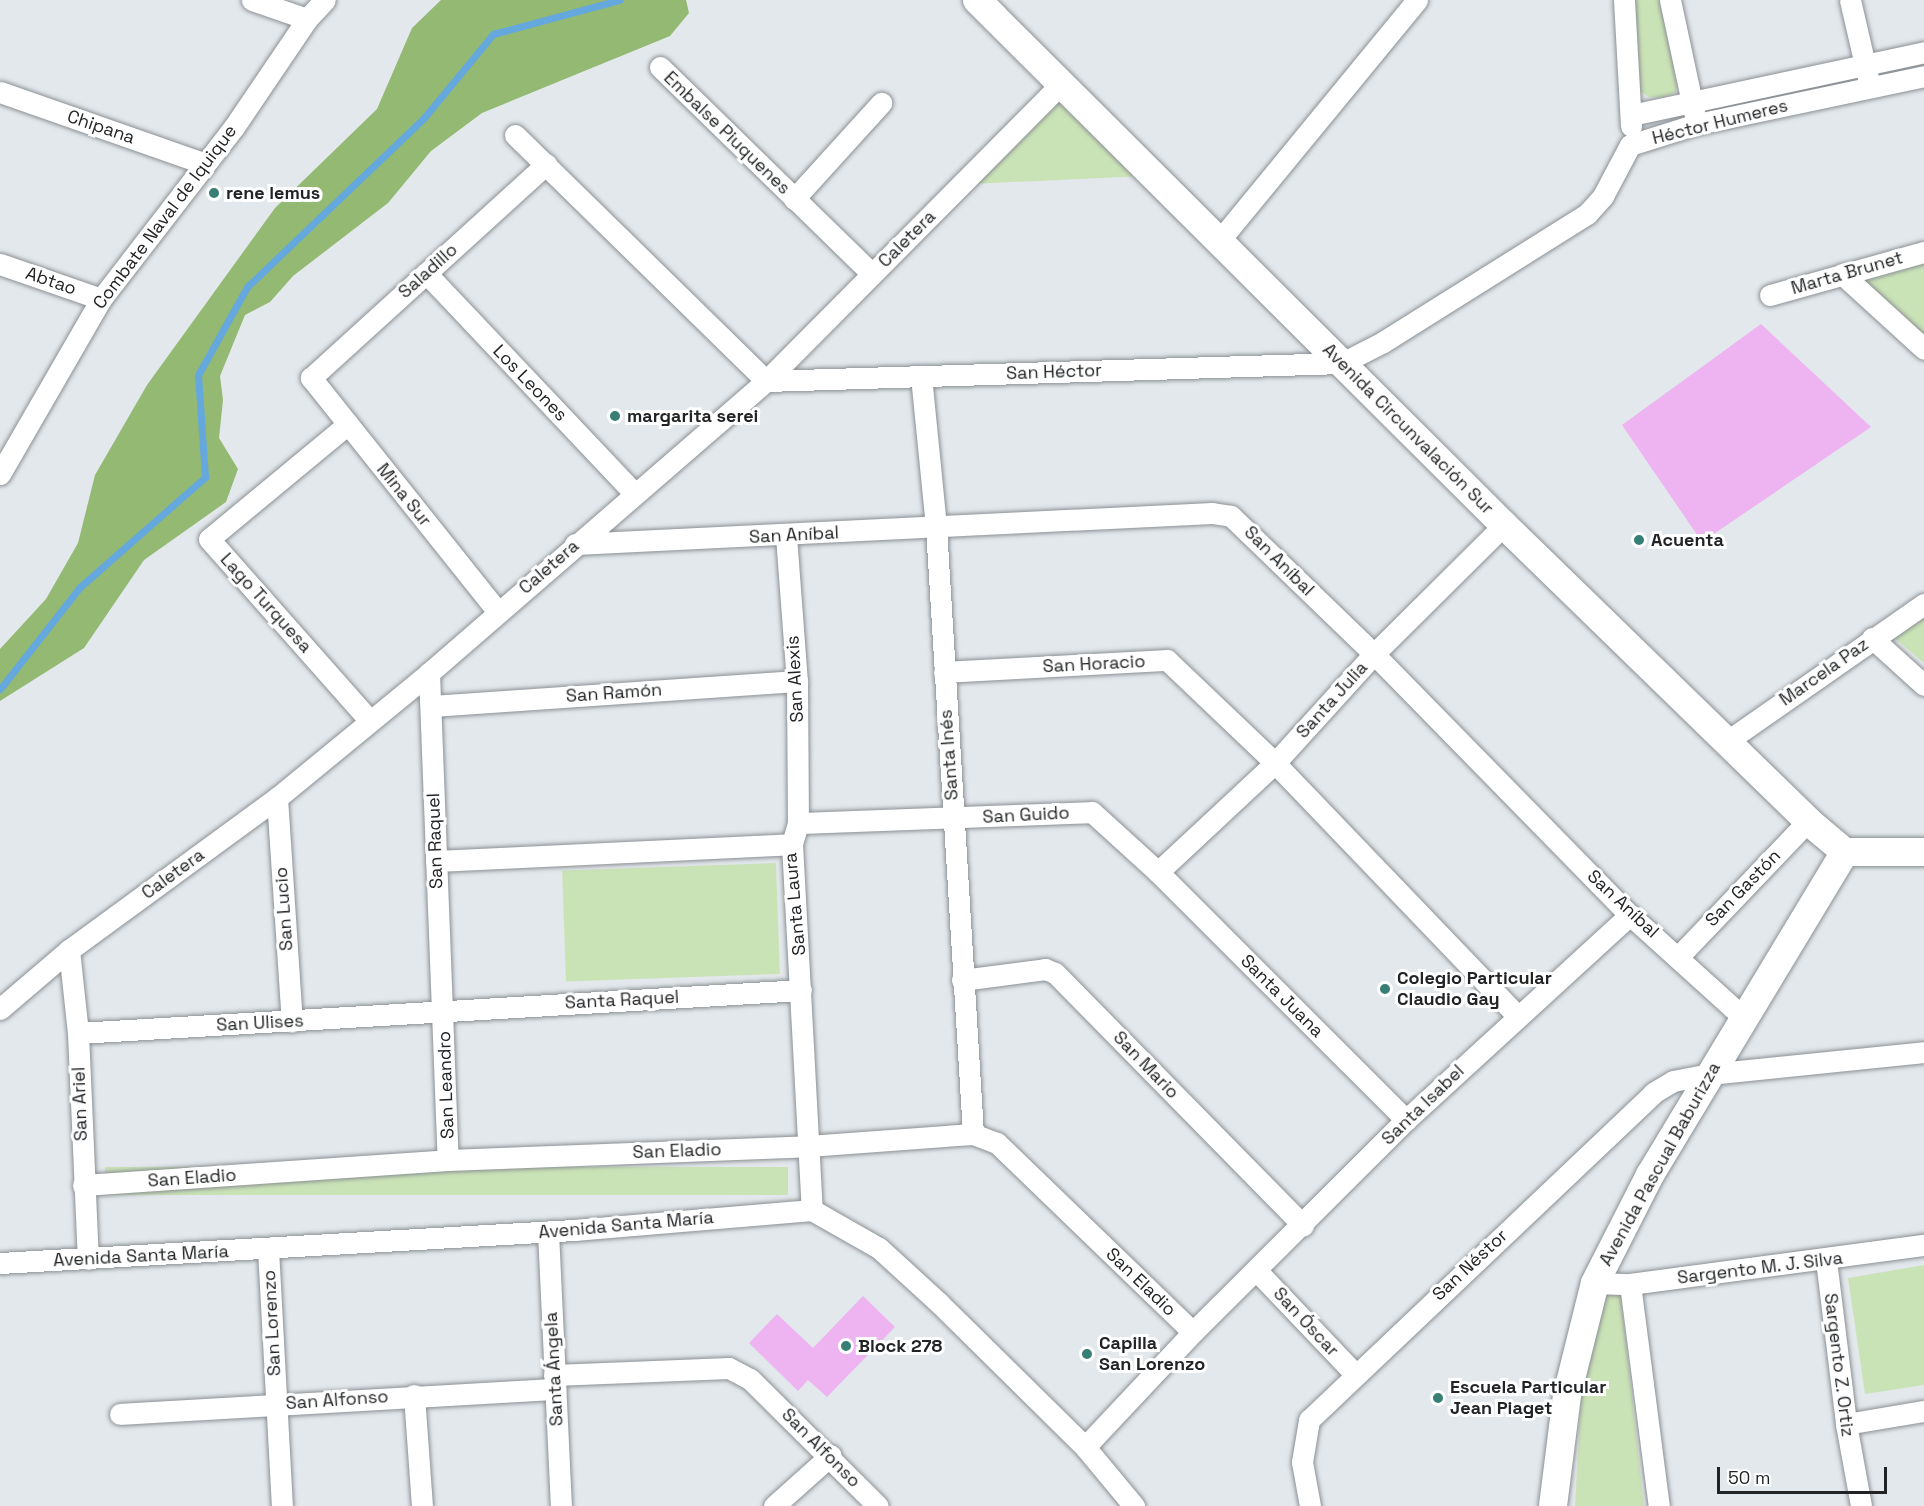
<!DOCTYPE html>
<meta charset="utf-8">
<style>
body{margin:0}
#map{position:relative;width:1924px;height:1506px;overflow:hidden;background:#e3e8ec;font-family:"Space Grotesk",sans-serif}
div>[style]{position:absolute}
.green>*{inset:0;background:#cae3b6;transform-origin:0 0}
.forest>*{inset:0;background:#93b973}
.stream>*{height:7px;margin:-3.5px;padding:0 3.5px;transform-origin:3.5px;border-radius:3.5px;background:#65a8dd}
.building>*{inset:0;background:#edb4f1}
.roads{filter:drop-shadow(0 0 2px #8b9094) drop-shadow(0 0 2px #8b9094)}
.street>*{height:21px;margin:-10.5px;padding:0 10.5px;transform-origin:10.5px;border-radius:10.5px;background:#fff}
.secondary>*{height:28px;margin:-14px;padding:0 14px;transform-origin:14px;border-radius:14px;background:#fff}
.dots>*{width:16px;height:16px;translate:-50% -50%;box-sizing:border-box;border:3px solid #fff;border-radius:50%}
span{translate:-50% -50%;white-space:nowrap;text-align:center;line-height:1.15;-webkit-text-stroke:6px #fff;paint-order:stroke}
.street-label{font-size:18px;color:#212325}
.poi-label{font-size:18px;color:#212325;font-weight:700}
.left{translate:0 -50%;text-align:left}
.scale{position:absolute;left:1717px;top:1467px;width:170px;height:27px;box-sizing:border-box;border:3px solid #212325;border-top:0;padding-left:8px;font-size:18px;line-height:21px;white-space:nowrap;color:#212325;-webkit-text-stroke:4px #fff;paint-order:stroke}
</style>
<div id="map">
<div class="green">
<i style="clip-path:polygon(1633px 0,1660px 0,1678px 86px,1675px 93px,1662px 98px,1649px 97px,1637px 89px)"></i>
<i style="clip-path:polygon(1066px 95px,1145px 176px,971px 184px)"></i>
<i style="clip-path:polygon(1924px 260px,1924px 336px,1860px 277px)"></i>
<i style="clip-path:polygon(1924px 615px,1924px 663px,1892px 636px)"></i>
<i style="left:776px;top:863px;width:111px;height:214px;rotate:88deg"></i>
<i style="left:788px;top:1167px;width:28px;height:683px;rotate:90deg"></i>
<i style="clip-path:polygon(1924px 1265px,1924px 1385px,1865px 1394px,1848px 1278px)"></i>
<i style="clip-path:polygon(1620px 1288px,1644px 1506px,1575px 1506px,1581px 1400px,1601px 1293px)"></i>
</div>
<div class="forest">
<i style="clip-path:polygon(441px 0,686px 0,689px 13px,670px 36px,482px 113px,431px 151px,388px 203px,293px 276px,270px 302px,245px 315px,220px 376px,223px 400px,219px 438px,238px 469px,226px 502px,144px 560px,84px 648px,0 701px,0 649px,46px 599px,78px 543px,95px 475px,147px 385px,275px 208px,377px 109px,412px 28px)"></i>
</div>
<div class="stream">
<i style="left:0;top:689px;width:130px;rotate:-51.9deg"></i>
<i style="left:80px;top:587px;width:167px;rotate:-41.3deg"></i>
<i style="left:205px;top:477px;width:102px;rotate:-93.9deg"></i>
<i style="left:198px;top:375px;width:101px;rotate:-60.9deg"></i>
<i style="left:247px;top:287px;width:243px;rotate:-43.7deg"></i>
<i style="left:423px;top:119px;width:110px;rotate:-50.5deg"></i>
<i style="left:493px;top:34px;width:131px;rotate:-15.1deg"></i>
</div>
<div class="building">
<i style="clip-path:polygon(1761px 324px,1871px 427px,1702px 542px,1622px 425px)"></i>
<i style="clip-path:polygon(863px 1296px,895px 1327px,827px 1397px,808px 1380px,798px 1391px,749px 1343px,777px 1314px,813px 1348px)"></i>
</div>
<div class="roads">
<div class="street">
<i style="left:252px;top:0;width:58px;rotate:19.1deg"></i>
<i style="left:1624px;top:0;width:126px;rotate:86.8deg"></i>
<i style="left:1670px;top:0;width:115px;rotate:77.9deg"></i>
<i style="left:1850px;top:0;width:80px;rotate:77deg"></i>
<i style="left:660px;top:67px;width:296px;rotate:44.3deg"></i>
<i style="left:0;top:92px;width:215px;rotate:19.3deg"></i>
<i style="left:1631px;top:115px;width:300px;rotate:-12.1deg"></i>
<i style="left:515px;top:135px;width:351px;rotate:44.4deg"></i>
<i style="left:766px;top:381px;width:576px;rotate:-1.79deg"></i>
<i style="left:1342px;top:363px;width:46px;rotate:-27.1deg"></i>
<i style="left:1383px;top:342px;width:241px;rotate:-32.1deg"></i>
<i style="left:1587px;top:214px;width:24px;rotate:-48deg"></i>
<i style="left:1603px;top:196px;width:58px;rotate:-62.1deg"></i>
<i style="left:1630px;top:145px;width:70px;rotate:-17.4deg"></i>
<i style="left:1697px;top:124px;width:232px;rotate:-11.9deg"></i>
<i style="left:794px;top:199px;width:130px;rotate:-47.8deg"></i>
<i style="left:1219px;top:241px;width:312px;rotate:-50.6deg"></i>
<i style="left:0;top:264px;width:107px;rotate:19.1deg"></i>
<i style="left:426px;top:273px;width:303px;rotate:46.6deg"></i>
<i style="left:1842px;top:274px;width:111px;rotate:42.4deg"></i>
<i style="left:1770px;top:295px;width:160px;rotate:-15.6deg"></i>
<i style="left:921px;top:376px;width:152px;rotate:84.3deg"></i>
<i style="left:936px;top:527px;width:608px;rotate:86.51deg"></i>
<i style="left:348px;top:424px;width:180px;rotate:140.4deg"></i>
<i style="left:209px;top:539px;width:243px;rotate:48.5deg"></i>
<i style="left:0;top:474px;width:202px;rotate:-60deg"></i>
<i style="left:101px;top:299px;width:217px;rotate:-52.3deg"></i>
<i style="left:234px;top:127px;width:130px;rotate:-55.9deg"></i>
<i style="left:307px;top:19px;width:26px;rotate:-47deg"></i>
<i style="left:786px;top:536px;width:145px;rotate:85.7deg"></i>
<i style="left:797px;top:681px;width:142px;rotate:89.6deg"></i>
<i style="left:798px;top:823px;width:22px;rotate:106deg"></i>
<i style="left:792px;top:844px;width:367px;rotate:86.9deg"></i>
<i style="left:575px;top:544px;width:638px;rotate:-2.79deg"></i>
<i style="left:1212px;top:513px;width:19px;rotate:9deg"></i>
<i style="left:1231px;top:516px;width:199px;rotate:44deg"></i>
<i style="left:1374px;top:654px;width:366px;rotate:45.6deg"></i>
<i style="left:1630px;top:915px;width:152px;rotate:42.1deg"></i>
<i style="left:498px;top:612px;width:300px;rotate:-128.6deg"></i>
<i style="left:311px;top:378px;width:318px;rotate:-42.3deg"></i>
<i style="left:1872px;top:638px;width:70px;rotate:42.1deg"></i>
<i style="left:944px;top:672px;width:223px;rotate:-3.1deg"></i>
<i style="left:1167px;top:660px;width:149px;rotate:43.6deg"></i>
<i style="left:1275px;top:763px;width:351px;rotate:46.2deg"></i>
<i style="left:429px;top:673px;width:487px;rotate:87.8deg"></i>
<i style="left:431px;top:706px;width:367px;rotate:-3.9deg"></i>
<i style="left:1726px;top:742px;width:241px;rotate:-34.9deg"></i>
<i style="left:277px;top:798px;width:224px;rotate:86.2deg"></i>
<i style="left:798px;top:823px;width:294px;rotate:-2.1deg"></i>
<i style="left:1092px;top:812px;width:89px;rotate:42.3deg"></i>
<i style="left:1158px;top:872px;width:351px;rotate:45deg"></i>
<i style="left:436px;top:861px;width:356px;rotate:-2.7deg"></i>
<i style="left:1158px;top:872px;width:160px;rotate:-43deg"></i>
<i style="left:1275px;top:763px;width:147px;rotate:-47.8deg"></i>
<i style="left:1374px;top:654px;width:183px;rotate:-44.8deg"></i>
<i style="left:69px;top:950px;width:83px;rotate:83.8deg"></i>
<i style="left:78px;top:1033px;width:226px;rotate:87.5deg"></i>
<i style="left:1679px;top:956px;width:187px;rotate:-46.3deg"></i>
<i style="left:962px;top:980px;width:84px;rotate:-7.5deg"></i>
<i style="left:1045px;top:969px;width:11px;rotate:22deg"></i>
<i style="left:1055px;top:973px;width:354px;rotate:45.5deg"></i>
<i style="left:0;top:1009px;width:91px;rotate:-40.5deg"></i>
<i style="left:69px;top:950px;width:258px;rotate:-36.2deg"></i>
<i style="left:277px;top:798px;width:197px;rotate:-39.4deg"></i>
<i style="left:429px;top:673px;width:446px;rotate:-40.9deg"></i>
<i style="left:766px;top:381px;width:419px;rotate:-45.2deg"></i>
<i style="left:78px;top:1033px;width:724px;rotate:-3.4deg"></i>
<i style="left:83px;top:1185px;width:366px;rotate:-3.9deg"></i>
<i style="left:448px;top:1160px;width:360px;rotate:-2.2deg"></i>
<i style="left:808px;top:1146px;width:165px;rotate:-4.2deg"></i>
<i style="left:973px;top:1134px;width:26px;rotate:21deg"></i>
<i style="left:997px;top:1143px;width:272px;rotate:44deg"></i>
<i style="left:548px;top:1232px;width:274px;rotate:87.3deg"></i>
<i style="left:268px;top:1249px;width:257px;rotate:86.9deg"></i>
<i style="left:1826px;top:1260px;width:165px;rotate:83deg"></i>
<i style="left:1846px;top:1424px;width:83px;rotate:79.6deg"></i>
<i style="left:0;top:1263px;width:575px;rotate:-3.29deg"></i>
<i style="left:574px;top:1230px;width:239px;rotate:-4.8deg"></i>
<i style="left:812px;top:1210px;width:77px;rotate:29.6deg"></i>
<i style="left:879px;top:1248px;width:81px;rotate:42.5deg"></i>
<i style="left:939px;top:1303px;width:205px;rotate:44.6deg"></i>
<i style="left:1085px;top:1447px;width:77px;rotate:50.3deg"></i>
<i style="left:1256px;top:1270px;width:144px;rotate:46.4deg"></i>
<i style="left:1595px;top:1283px;width:35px;rotate:2deg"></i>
<i style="left:1630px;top:1284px;width:297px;rotate:-7.6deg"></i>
<i style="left:1630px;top:1284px;width:224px;rotate:82.6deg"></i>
<i style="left:554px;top:1375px;width:175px;rotate:-2.3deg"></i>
<i style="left:729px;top:1368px;width:24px;rotate:28deg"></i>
<i style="left:750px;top:1379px;width:180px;rotate:44.8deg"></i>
<i style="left:414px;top:1395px;width:111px;rotate:85.9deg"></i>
<i style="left:120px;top:1414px;width:436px;rotate:-3.3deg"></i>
<i style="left:1846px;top:1424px;width:79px;rotate:-9.5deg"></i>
<i style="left:1085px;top:1447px;width:158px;rotate:-46.8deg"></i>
<i style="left:1193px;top:1332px;width:301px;rotate:-44.9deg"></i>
<i style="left:1406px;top:1120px;width:304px;rotate:-42.5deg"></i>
<i style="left:774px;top:1506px;width:76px;rotate:-41.8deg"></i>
<i style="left:1310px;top:1506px;width:45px;rotate:-100.3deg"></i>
<i style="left:1302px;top:1462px;width:43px;rotate:-80.5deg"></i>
<i style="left:1309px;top:1420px;width:475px;rotate:-43.5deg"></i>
<i style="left:1653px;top:1093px;width:23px;rotate:-31deg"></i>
<i style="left:1673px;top:1081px;width:37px;rotate:-11deg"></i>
<i style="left:1709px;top:1074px;width:216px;rotate:-5.8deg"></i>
</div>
<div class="secondary">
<i style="left:977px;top:0;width:744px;rotate:44.89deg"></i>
<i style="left:1504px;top:525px;width:424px;rotate:44.2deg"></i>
<i style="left:1808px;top:821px;width:48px;rotate:40deg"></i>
<i style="left:1845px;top:852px;width:79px"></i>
<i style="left:1553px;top:1506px;width:112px;rotate:-82.8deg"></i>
<i style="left:1567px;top:1395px;width:115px;rotate:-76deg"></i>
<i style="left:1595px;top:1283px;width:121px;rotate:-63deg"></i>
<i style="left:1650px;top:1175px;width:377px;rotate:-58.9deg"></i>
</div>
</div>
<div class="dots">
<i style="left:214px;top:193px;background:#377e75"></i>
<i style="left:615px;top:416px;background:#377e75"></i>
<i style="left:1639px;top:540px;background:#377e75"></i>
<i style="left:1385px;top:989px;background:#377e75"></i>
<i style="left:846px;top:1346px;background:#377e75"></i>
<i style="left:1087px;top:1354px;background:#377e75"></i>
<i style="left:1438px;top:1398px;background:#377e75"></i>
</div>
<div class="street-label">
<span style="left:1720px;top:122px;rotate:-14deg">Héctor Humeres</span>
<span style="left:101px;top:127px;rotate:19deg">Chipana</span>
<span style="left:727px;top:133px;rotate:44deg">Embalse Piuquenes</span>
<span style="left:165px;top:217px;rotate:-53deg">Combate Naval de Iquique</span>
<span style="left:907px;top:239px;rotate:-45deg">Caletera</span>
<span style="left:428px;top:271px;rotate:-42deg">Saladillo</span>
<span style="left:1847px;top:273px;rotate:-16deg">Marta Brunet</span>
<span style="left:51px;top:281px;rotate:19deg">Abtao</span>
<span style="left:1054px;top:372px;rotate:-2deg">San Héctor</span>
<span style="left:530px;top:383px;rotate:46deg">Los Leones</span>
<span style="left:1408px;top:429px;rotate:45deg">Avenida Circunvalación Sur</span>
<span style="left:404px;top:495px;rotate:51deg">Mina Sur</span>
<span style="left:794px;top:535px;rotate:-3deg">San Aníbal</span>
<span style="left:1279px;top:561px;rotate:45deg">San Aníbal</span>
<span style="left:549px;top:567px;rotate:-41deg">Caletera</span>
<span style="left:266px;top:603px;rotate:48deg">Lago Turquesa</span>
<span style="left:1094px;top:664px;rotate:-3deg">San Horacio</span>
<span style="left:1824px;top:672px;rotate:-35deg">Marcela Paz</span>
<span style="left:795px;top:679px;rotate:-93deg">San Alexis</span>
<span style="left:614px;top:693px;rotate:-4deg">San Ramón</span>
<span style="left:1332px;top:700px;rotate:-48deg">Santa Julia</span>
<span style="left:949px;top:755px;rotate:-94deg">Santa Inés</span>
<span style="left:1026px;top:815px;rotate:-3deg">San Guido</span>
<span style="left:435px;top:841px;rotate:-92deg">San Raquel</span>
<span style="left:173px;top:874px;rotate:-36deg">Caletera</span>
<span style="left:1743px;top:888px;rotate:-46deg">San Gastón</span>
<span style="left:795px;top:904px;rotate:-95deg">Santa Laura</span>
<span style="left:1623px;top:904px;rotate:43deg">San Aníbal</span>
<span style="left:284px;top:909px;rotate:-94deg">San Lucio</span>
<span style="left:1282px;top:996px;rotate:45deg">Santa Juana</span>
<span style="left:622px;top:1000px;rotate:-3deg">Santa Raquel</span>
<span style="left:260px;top:1023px;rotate:-3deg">San Ulises</span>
<span style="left:1146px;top:1065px;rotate:46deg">San Mario</span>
<span style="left:446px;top:1085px;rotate:-92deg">San Leandro</span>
<span style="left:80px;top:1104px;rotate:-92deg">San Ariel</span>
<span style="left:1423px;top:1105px;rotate:-44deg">Santa Isabel</span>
<span style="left:677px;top:1151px;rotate:-2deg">San Eladio</span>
<span style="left:1660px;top:1164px;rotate:-61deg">Avenida Pascual Baburizza</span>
<span style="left:192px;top:1178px;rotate:-4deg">San Eladio</span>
<span style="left:626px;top:1225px;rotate:-5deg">Avenida Santa María</span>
<span style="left:141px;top:1256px;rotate:-3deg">Avenida Santa María</span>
<span style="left:1470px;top:1265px;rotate:-43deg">San Néstor</span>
<span style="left:1760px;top:1268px;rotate:-7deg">Sargento M. J. Silva</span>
<span style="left:1141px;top:1282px;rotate:44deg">San Eladio</span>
<span style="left:1306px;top:1322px;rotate:47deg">San Óscar</span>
<span style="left:272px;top:1323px;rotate:-93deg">San Lorenzo</span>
<span style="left:1839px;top:1365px;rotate:83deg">Sargento Z. Ortiz</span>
<span style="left:554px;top:1369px;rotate:-93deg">Santa Ángela</span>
<span style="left:337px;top:1400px;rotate:-4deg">San Alfonso</span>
<span style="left:821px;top:1448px;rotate:45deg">San Alfonso</span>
</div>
<div class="poi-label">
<span class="left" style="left:226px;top:193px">rene lemus</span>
<span class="left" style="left:627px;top:416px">margarita serei</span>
<span class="left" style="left:1651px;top:540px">Acuenta</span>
<span class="left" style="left:1397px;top:989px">Colegio Particular<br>Claudio Gay</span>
<span class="left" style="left:1099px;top:1354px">Capilla<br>San Lorenzo</span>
<span class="left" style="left:858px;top:1346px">Block 278</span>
<span class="left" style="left:1450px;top:1398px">Escuela Particular<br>Jean Piaget</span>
</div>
<div class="scale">50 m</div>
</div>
